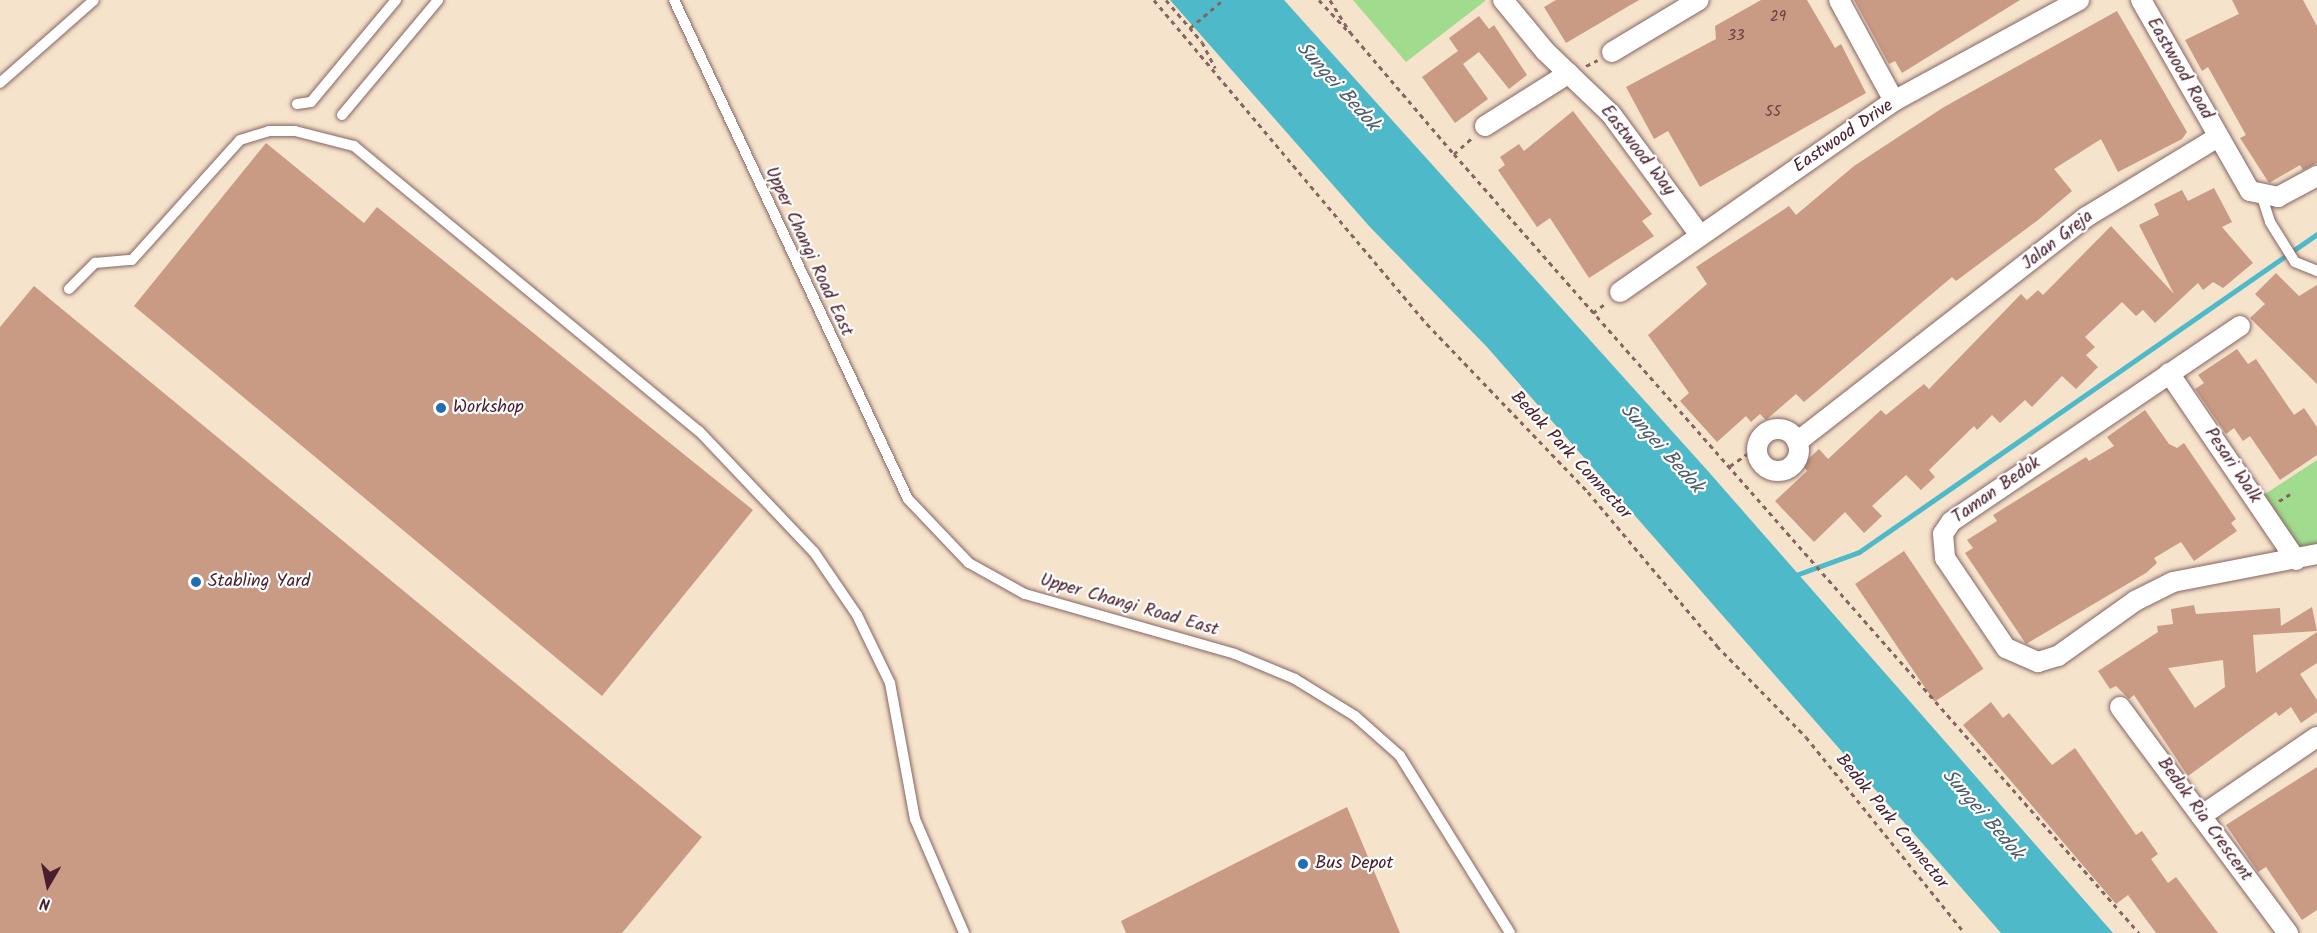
<!DOCTYPE html>
<style>
body{margin:0}
#map{position:relative;width:2317px;height:933px;overflow:hidden;background:#f6e3cb;font-family:Kalam,sans-serif}
div>[style]{position:absolute}
.green>*{inset:0;background:#a1db8d}
.water>*{inset:0;background:#4db9c9}
.stream>*{height:5px;margin:-2.5px;padding:0 2.5px;transform-origin:2.5px;border-radius:2.5px;background:#4db9c9}
.building>*{inset:0;background:#c99a84;transform-origin:0 0}
.path>*{height:3px;margin-top:-1.5px;transform-origin:0;background:repeating-linear-gradient(90deg,#866463 0 4.5px,transparent 0 9px)}
.roads{filter:drop-shadow(0 0 2px #866463) drop-shadow(0 0 2px #866463)}
.service>*{height:10px;margin:-5px;padding:0 5px;transform-origin:5px;border-radius:5px;background:#fff}
.minor>*{height:20px;margin:-10px;padding:0 10px;transform-origin:10px;border-radius:10px;background:#fff}
.minor>.ring{margin:-10px;padding:0;box-sizing:content-box;background:none;border:20px solid #fff;border-radius:50%}
.dots>*{width:16px;height:16px;translate:-50% -50%;box-sizing:border-box;border:3px solid #fff;border-radius:50%}
span{translate:-50% -50%;white-space:nowrap;text-align:center;line-height:1.15;-webkit-text-stroke:4.5px #fff;paint-order:stroke}
.number-label{font-size:15px;color:#6a3e41}
.number-label span{-webkit-text-stroke-width:0}
.street-label{font-size:18px;color:#4a1f2b}
.poi-label{font-size:18px;color:#4a1f2b}
.left{translate:0 -50%;text-align:left}
.water-label{font-size:20px;color:#4b5d6a;font-style:italic}
.north{position:absolute;left:18px;top:855px;width:60px;height:60px;-webkit-text-stroke:4px #fff;paint-order:stroke;rotate:189deg;font-size:16px;font-weight:700;line-height:24px;text-align:center;color:#4a1f2b}
.north::after{content:'';display:block;margin:auto;width:21px;height:27px;background:#4a1f2b;clip-path:polygon(50% 0,100% 100%,50% 72%,0 100%)}
</style>
<div id="map">
<div class="green">
<i style="clip-path:polygon(1353px 0,1485px 0,1485px 1px,1406px 62px)"></i>
<i style="clip-path:polygon(2317px 460px,2317px 549px,2297px 554px,2259px 498px)"></i>
</div>
<div class="water">
<i style="clip-path:polygon(1170px 0,1284px 0,1707px 470px,2113px 933px,2001px 933px,1487px 347px,1369px 226px)"></i>
</div>
<div class="stream">
<i style="left:1793px;top:576px;width:70px;rotate:-20deg"></i>
<i style="left:1859px;top:552px;width:558px;rotate:-34.77deg"></i>
</div>
<div class="building">
<i style="clip-path:polygon(1556px 0,1639px 0,1566px 43px,1544px 7px)"></i>
<i style="clip-path:polygon(1761px 0,1807px 0,1835px 48px,1841px 44px,1866px 93px,1700px 187px,1668px 131px,1654px 139px,1626px 87px,1716px 39px,1715px 26px)"></i>
<i style="clip-path:polygon(1854px 0,2020px 0,1902px 73px,1895px 61px,1889px 64px)"></i>
<i style="clip-path:polygon(2232px 0,2303px 0,2317px 26px,2317px 163px,2303px 170px,2300px 165px,2269px 183px,2240px 138px,2246px 135px,2208px 67px,2202px 71px,2185px 40px,2239px 14px)"></i>
<i style="clip-path:polygon(2117px 11px,2187px 132px,2182px 139px,2118px 172px,2101px 139px,2054px 169px,2072px 191px,2038px 220px,1956px 281px,1952px 277px,1804px 402px,1796px 394px,1766px 420px,1760px 414px,1751px 422px,1746px 416px,1717px 442px,1680px 401px,1689px 393px,1648px 335px,1707px 284px,1696px 267px,1789px 206px,1796px 215px,1854px 166px,1944px 107px)"></i>
<i style="clip-path:polygon(1479px 16px,1489px 29px,1494px 25px,1527px 75px,1509px 89px,1479px 52px,1463px 64px,1488px 99px,1455px 123px,1422px 77px,1458px 51px,1449px 38px)"></i>
<i style="clip-path:polygon(1573px 111px,1652px 214px,1642px 221px,1654px 236px,1589px 278px,1550px 218px,1537px 227px,1498px 170px,1505px 165px,1500px 157px,1519px 144px,1524px 151px)"></i>
<i style="clip-path:polygon(266px 143px,364px 223px,377px 207px,753px 510px,602px 696px,134px 306px)"></i>
<i style="clip-path:polygon(2214px 188px,2232px 222px,2222px 227px,2253px 263px,2223px 288px,2213px 282px,2203px 290px,2198px 283px,2155px 323px,2143px 310px,2136px 316px,2122px 302px,2085px 337px,2095px 347px,2086px 355px,2098px 367px,2076px 389px,2062px 376px,2032px 407px,2025px 400px,2000px 423px,1992px 415px,1977px 430px,1974px 426px,1929px 470px,1935px 477px,1921px 490px,1906px 475px,1872px 506px,1882px 516px,1864px 533px,1845px 512px,1814px 542px,1775px 501px,1807px 471px,1802px 465px,1819px 449px,1828px 459px,1881px 410px,1886px 415px,1924px 384px,1929px 389px,2021px 294px,2027px 300px,2038px 290px,2043px 295px,2111px 226px,2174px 294px,2139px 225px,2159px 215px,2154px 204px,2182px 190px,2188px 201px)"></i>
<i style="clip-path:polygon(2276px 273px,2299px 296px,2317px 285px,2317px 384px,2250px 318px,2265px 304px,2255px 294px)"></i>
<i style="clip-path:polygon(34px 286px,702px 837px,622px 933px,0 933px,0 327px)"></i>
<i style="clip-path:polygon(2237px 349px,2248px 364px,2256px 359px,2294px 415px,2304px 408px,2317px 427px,2317px 455px,2280px 480px,2250px 436px,2243px 441px,2234px 428px,2226px 434px,2195px 389px,2204px 383px,2198px 375px)"></i>
<i style="clip-path:polygon(2145px 410px,2169px 444px,2177px 448px,2184px 443px,2236px 519px,2231px 523px,2237px 531px,2194px 561px,2181px 542px,2154px 558px,2157px 563px,2146px 573px,2026px 644px,1965px 553px,1973px 548px,1967px 540px,1997px 521px,1993px 515px,2086px 457px,2089px 461px,2114px 446px,2107px 437px)"></i>
<i style="left:1904px;top:551px;width:142px;height:59px;rotate:56deg"></i>
<i style="clip-path:polygon(evenodd,2194px 605px,2196px 614px,2280px 608px,2281px 626px,2312px 607px,2317px 631px,2253px 635px,2256px 673px,2317px 632px,2317px 663px,2300px 674px,2317px 700px,2317px 712px,2301px 723px,2291px 707px,2279px 716px,2276px 712px,2188px 776px,2134px 695px,2129px 699px,2116px 686px,2110px 689px,2098px 671px,2158px 632px,2157px 626px,2173px 624px,2171px 609px,2194px 605px,2223px 660px,2225px 687px,2195px 708px,2168px 668px,2223px 660px)"></i>
<i style="clip-path:polygon(1991px 702px,2003px 718px,2009px 713px,2052px 765px,2075px 748px,2136px 835px,2142px 831px,2158px 854px,2151px 859px,2168px 883px,2176px 877px,2218px 933px,2156px 933px,2128px 895px,2116px 904px,1963px 725px)"></i>
<i style="clip-path:polygon(2317px 767px,2317px 910px,2302px 920px,2266px 867px,2258px 872px,2226px 825px)"></i>
<i style="clip-path:polygon(1347px 807px,1400px 933px,1126px 933px,1121px 921px)"></i>
</div>
<div class="path">
<i style="left:1154px;top:0;width:424px;rotate:49.9deg"></i>
<i style="left:1427px;top:324px;width:233px;rotate:46.2deg"></i>
<i style="left:1588px;top:492px;width:201px;rotate:50deg"></i>
<i style="left:1717px;top:646px;width:127px;rotate:45.6deg"></i>
<i style="left:1806px;top:737px;width:252px;rotate:51deg"></i>
<i style="left:1166px;top:0;width:55px;rotate:49.4deg"></i>
<i style="left:1202px;top:42px;width:29px;rotate:63deg"></i>
<i style="left:1319px;top:0;width:42px;rotate:46.9deg"></i>
<i style="left:1330px;top:0;width:38px;rotate:58deg"></i>
<i style="left:1350px;top:32px;width:160px;rotate:49.6deg"></i>
<i style="left:1454px;top:154px;width:1037px;rotate:48.67deg"></i>
<i style="left:1190px;top:28px;width:43px;rotate:-40.3deg"></i>
<i style="left:1586px;top:66px;width:13px;rotate:-27deg"></i>
<i style="left:1454px;top:154px;width:25px;rotate:-42deg"></i>
<i style="left:1593px;top:313px;width:16px;rotate:-38deg"></i>
<i style="left:1730px;top:466px;width:33px;rotate:-35deg"></i>
<i style="left:2279px;top:501px;width:13px;rotate:-32deg"></i>
</div>
<div class="roads">
<div class="service">
<i style="left:674px;top:0;width:551px;rotate:64.88deg"></i>
<i style="left:908px;top:499px;width:88px;rotate:46.4deg"></i>
<i style="left:969px;top:563px;width:64px;rotate:29deg"></i>
<i style="left:1025px;top:594px;width:218px;rotate:15.9deg"></i>
<i style="left:1235px;top:654px;width:65px;rotate:22.6deg"></i>
<i style="left:1295px;top:679px;width:70px;rotate:31.7deg"></i>
<i style="left:1355px;top:716px;width:60px;rotate:41.6deg"></i>
<i style="left:1400px;top:756px;width:208px;rotate:58.1deg"></i>
<i style="left:0;top:83px;width:125px;rotate:-41.4deg"></i>
<i style="left:297px;top:104px;width:14px;rotate:-8deg"></i>
<i style="left:311px;top:102px;width:133px;rotate:-50.2deg"></i>
<i style="left:342px;top:115px;width:150px;rotate:-50.1deg"></i>
<i style="left:2262px;top:197px;width:26px;rotate:72deg"></i>
<i style="left:2270px;top:222px;width:47px;rotate:58deg"></i>
<i style="left:2295px;top:262px;width:24px;rotate:22deg"></i>
<i style="left:69px;top:289px;width:37px;rotate:-45deg"></i>
<i style="left:95px;top:263px;width:37px;rotate:-5deg"></i>
<i style="left:132px;top:260px;width:161px;rotate:-48deg"></i>
<i style="left:240px;top:140px;width:30px;rotate:-17deg"></i>
<i style="left:269px;top:131px;width:26px"></i>
<i style="left:295px;top:131px;width:61px;rotate:14.3deg"></i>
<i style="left:354px;top:146px;width:447px;rotate:39.6deg"></i>
<i style="left:699px;top:431px;width:167px;rotate:46.5deg"></i>
<i style="left:814px;top:552px;width:76px;rotate:55.7deg"></i>
<i style="left:857px;top:615px;width:76px;rotate:64.1deg"></i>
<i style="left:890px;top:683px;width:138px;rotate:79.6deg"></i>
<i style="left:915px;top:819px;width:124px;rotate:66.7deg"></i>
</div>
<div class="minor">
<i style="left:1503px;top:0;width:66px;rotate:50.5deg"></i>
<i style="left:1545px;top:51px;width:91px;rotate:43.7deg"></i>
<i style="left:1611px;top:114px;width:149px;rotate:53.7deg"></i>
<i style="left:1839px;top:0;width:115px;rotate:61.4deg"></i>
<i style="left:2141px;top:0;width:220px;rotate:60.3deg"></i>
<i style="left:2250px;top:191px;width:29px;rotate:12deg"></i>
<i style="left:2278px;top:197px;width:44px;rotate:-28.3deg"></i>
<i style="left:1612px;top:52px;width:101px;rotate:-30.9deg"></i>
<i style="left:1485px;top:126px;width:99px;rotate:-32.2deg"></i>
<i style="left:1620px;top:292px;width:334px;rotate:-34.9deg"></i>
<i style="left:1894px;top:101px;width:211px;rotate:-28.6deg"></i>
<i style="left:2240px;top:326px;width:349px;rotate:145.9deg"></i>
<i style="left:1951px;top:522px;width:14px;rotate:124deg"></i>
<i style="left:1943px;top:534px;width:24px;rotate:85deg"></i>
<i style="left:1945px;top:558px;width:109px;rotate:55.9deg"></i>
<i style="left:2006px;top:648px;width:35px;rotate:24deg"></i>
<i style="left:2038px;top:662px;width:21px;rotate:-17deg"></i>
<i style="left:2058px;top:656px;width:95px;rotate:-35.5deg"></i>
<i style="left:2135px;top:601px;width:42px;rotate:-26.6deg"></i>
<i style="left:2173px;top:582px;width:147px;rotate:-11deg"></i>
<i style="left:2169px;top:373px;width:226px;rotate:55.8deg"></i>
<i class="ring" style="left:1757px;top:429px;width:22px;height:22px"></i>
<i style="left:1797px;top:442px;width:366px;rotate:-37.9deg"></i>
<i style="left:2086px;top:217px;width:154px;rotate:-31.2deg"></i>
<i style="left:2120px;top:707px;width:282px;rotate:53.4deg"></i>
<i style="left:2201px;top:816px;width:140px;rotate:-34.3deg"></i>
</div>
</div>
<div class="dots">
<i style="left:441px;top:408px;background:#1f6fb2"></i>
<i style="left:196px;top:582px;background:#1f6fb2"></i>
<i style="left:1303px;top:864px;background:#1f6fb2"></i>
</div>
<div class="number-label">
<span style="left:1778px;top:18px">29</span>
<span style="left:1736px;top:37px">33</span>
<span style="left:1773px;top:113px">55</span>
</div>
<div class="street-label">
<span style="left:2179px;top:69px;rotate:60deg">Eastwood Road</span>
<span style="left:1844px;top:137px;rotate:-34deg">Eastwood Drive</span>
<span style="left:1637px;top:151px;rotate:52deg">Eastwood Way</span>
<span style="left:2058px;top:241px;rotate:-38deg">Jalan Greja</span>
<span style="left:808px;top:252px;rotate:65deg">Upper Changi Road East</span>
<span style="left:1570px;top:456px;rotate:47deg">Bedok Park Connector</span>
<span style="left:2232px;top:466px;rotate:56deg">Pesari Walk</span>
<span style="left:1997px;top:491px;rotate:-35deg">Taman Bedok</span>
<span style="left:1129px;top:606px;rotate:16deg">Upper Changi Road East</span>
<span style="left:2204px;top:820px;rotate:54deg">Bedok Ria Crescent</span>
<span style="left:1891px;top:822px;rotate:51deg">Bedok Park Connector</span>
</div>
<div class="poi-label">
<span class="left" style="left:453px;top:408px">Workshop</span>
<span class="left" style="left:208px;top:582px">Stabling Yard</span>
<span class="left" style="left:1315px;top:864px">Bus Depot</span>
</div>
<div class="water-label">
<span style="left:1337px;top:87px;rotate:48deg">Sungei Bedok</span>
<span style="left:1661px;top:449px;rotate:48deg">Sungei Bedok</span>
<span style="left:1982px;top:815px;rotate:49deg">Sungei Bedok</span>
</div>
<div class="north">N</div>
</div>
